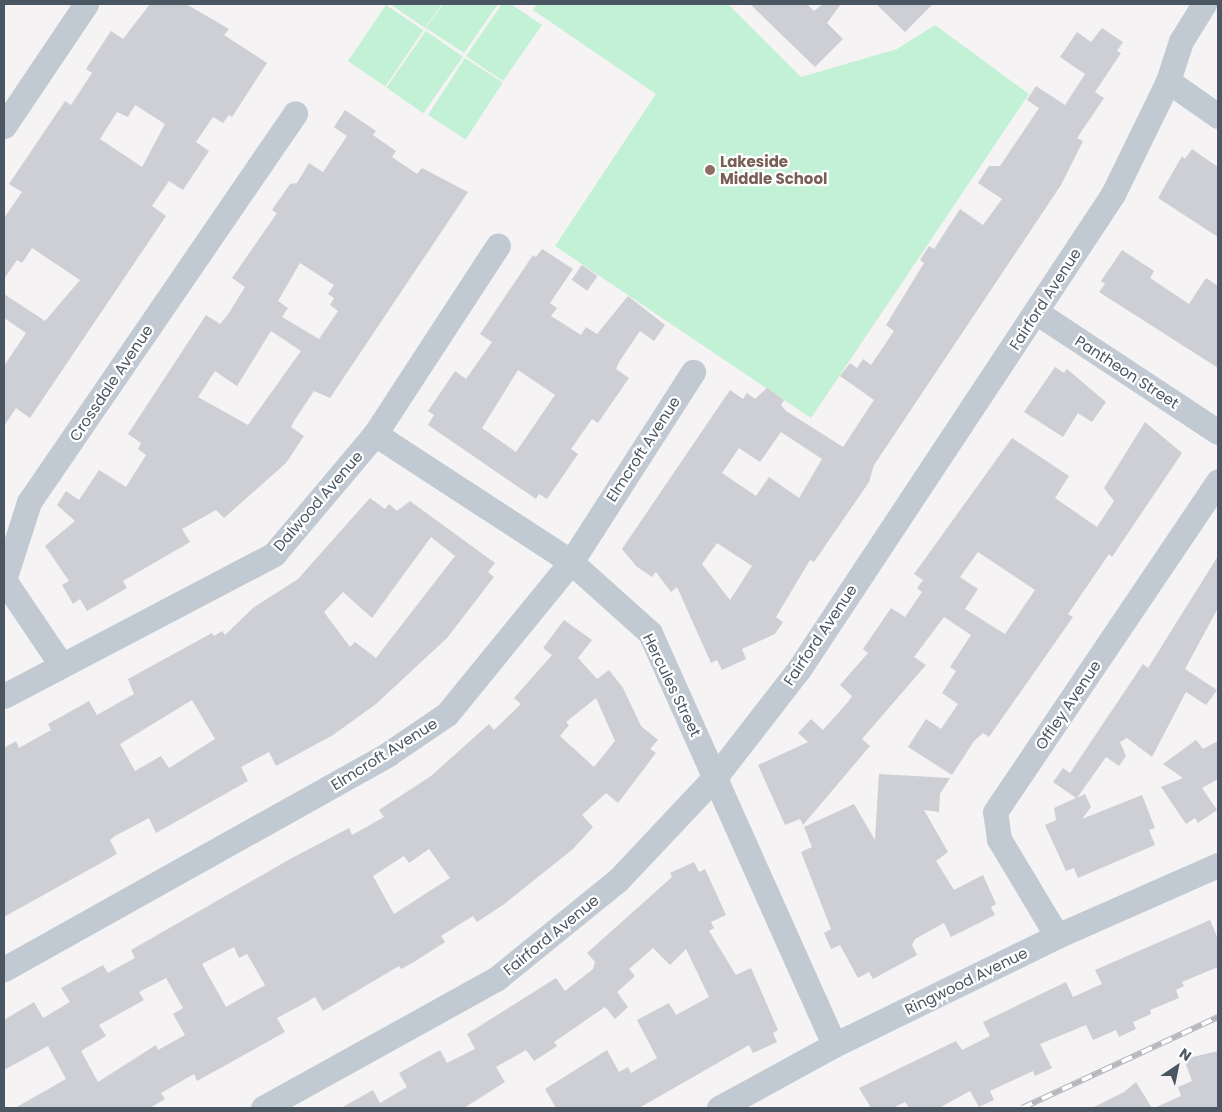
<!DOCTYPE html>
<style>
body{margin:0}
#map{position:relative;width:1222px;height:1112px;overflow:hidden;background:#f5f3f3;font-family:Poppins,sans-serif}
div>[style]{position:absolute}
.green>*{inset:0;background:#c3f1d5;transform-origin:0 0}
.building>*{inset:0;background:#cdcfd5;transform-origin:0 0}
.minor>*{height:25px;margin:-12.5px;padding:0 12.5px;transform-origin:12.5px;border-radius:12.5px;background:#c1cad2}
.rail>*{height:5.5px;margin-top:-2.75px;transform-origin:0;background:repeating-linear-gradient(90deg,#fff 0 11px,#b5b8bd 0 22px);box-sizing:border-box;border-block:1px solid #b5b8bd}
.dots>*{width:14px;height:14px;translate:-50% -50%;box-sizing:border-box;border:2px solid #fff;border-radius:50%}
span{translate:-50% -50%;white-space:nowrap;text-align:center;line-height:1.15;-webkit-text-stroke:4.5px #fff;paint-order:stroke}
.education-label{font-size:15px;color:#785e54;font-weight:700}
.left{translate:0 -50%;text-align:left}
.street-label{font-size:15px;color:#4a5661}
.frame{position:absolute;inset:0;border:5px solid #4a5661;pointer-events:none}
.north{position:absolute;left:1152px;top:1042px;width:50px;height:50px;-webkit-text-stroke:4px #fff;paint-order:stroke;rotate:34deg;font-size:14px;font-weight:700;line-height:20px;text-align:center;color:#4a5661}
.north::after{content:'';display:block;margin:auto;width:18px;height:22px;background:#4a5661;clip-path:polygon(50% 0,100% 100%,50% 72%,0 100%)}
</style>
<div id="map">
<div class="green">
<i style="clip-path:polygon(390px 4px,442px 4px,425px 28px)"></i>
<i style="clip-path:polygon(443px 4px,498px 4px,464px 53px,426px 28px)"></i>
<i style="clip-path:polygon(502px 4px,511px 4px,542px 25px,503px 81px,466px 56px)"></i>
<i style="clip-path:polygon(537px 4px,728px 4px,801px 77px,897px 49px,935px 25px,1029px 94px,811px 418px,555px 246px,656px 94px,533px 10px)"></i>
<i style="left:386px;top:5px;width:45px;height:68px;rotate:34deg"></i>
<i style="left:426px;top:31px;width:45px;height:69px;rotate:35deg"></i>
<i style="left:465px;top:58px;width:45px;height:68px;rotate:33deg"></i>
</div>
<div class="building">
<i style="clip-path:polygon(evenodd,150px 4px,186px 4px,229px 29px,224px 35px,267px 63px,232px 117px,229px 115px,223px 123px,213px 117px,196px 142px,209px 151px,183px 190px,169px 181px,152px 206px,166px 216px,30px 418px,16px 408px,4px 426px,4px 366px,26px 333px,4px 318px,4px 294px,45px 321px,80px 280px,32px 248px,22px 263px,17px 260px,4px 279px,4px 218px,22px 192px,9px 184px,65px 101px,71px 105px,92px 73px,86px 69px,111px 31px,123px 39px,150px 4px,135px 105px,165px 124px,142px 167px,100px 139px,117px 112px,128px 117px,135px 105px)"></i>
<i style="clip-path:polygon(750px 4px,807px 4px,814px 11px,823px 4px,841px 4px,827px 23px,843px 39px,815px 67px)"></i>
<i style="clip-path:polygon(876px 4px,933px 4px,905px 32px)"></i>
<i style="clip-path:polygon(evenodd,1102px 28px,1123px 42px,1117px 51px,1121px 53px,1095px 92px,1104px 98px,1077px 138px,1083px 141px,1061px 185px,874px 465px,869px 482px,814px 562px,810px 560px,776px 617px,783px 622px,775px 634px,742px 649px,746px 659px,722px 670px,717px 660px,711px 663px,677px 587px,671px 592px,656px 572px,652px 577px,636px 566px,622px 549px,730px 390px,743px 399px,747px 393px,755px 399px,767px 388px,784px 400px,781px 405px,786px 411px,843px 447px,874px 400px,840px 376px,850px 363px,857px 368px,863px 359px,871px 365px,894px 331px,886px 325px,924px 263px,920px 260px,929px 246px,934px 249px,960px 209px,983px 225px,1002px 199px,978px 183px,989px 166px,1000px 166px,1039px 108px,1027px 100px,1036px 86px,1065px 105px,1085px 74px,1060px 57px,1077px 32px,1091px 42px,1102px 28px,781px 432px,822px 459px,799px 498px,769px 477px,756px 496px,722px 473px,739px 448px,760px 462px,781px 432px,1102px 28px,717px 543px,752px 566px,730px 600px,702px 564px,717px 543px)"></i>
<i style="clip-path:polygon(evenodd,345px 110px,376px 131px,373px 135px,396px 151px,392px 157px,417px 174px,422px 168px,468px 192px,330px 398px,314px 391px,294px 421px,291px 427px,304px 436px,286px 463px,224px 518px,216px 510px,182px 529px,190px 542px,123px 581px,127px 588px,87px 611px,80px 599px,73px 604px,62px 585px,69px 581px,45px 546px,75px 521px,57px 505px,66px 491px,79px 500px,99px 470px,126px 487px,146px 455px,138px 449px,141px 443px,128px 434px,206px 315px,220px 324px,227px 316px,245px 287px,232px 278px,277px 213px,272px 210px,290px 184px,297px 183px,309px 163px,323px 172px,347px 136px,334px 127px,345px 110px,300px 263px,334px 285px,328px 294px,334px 298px,330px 305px,338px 311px,319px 339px,282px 317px,288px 308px,278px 301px,300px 263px,345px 110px,271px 331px,301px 351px,248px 425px,198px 397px,215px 371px,237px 386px,271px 331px)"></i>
<i style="clip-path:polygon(1192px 149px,1218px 167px,1218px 237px,1158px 198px,1182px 156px,1185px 159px)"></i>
<i style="clip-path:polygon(evenodd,542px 249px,573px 269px,550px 303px,557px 308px,551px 316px,581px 335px,586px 327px,597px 334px,628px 296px,665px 325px,654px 341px,640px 331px,619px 362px,616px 369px,629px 378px,598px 423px,592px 419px,571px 449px,578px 454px,547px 499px,539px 494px,536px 499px,428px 425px,434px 415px,428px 411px,455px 371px,466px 379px,492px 342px,480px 334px,533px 255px,536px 257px,542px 249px,518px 370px,555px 395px,516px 452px,482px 428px,518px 370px)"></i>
<i style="clip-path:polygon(1122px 250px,1154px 271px,1150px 278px,1189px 304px,1206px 278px,1218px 286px,1218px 368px,1099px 292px,1105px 284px,1101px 281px)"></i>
<i style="left:582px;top:265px;width:19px;height:18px;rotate:35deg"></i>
<i style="clip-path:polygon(1055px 367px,1064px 373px,1067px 369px,1106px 402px,1092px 422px,1078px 413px,1063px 437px,1024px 412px)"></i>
<i style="clip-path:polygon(evenodd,1145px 422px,1182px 453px,1112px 557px,1109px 554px,1068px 614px,1073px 617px,989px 737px,983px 733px,974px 741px,952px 775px,908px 747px,926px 719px,941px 729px,958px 704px,942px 693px,956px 671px,950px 667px,971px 635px,944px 617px,914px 657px,926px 665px,862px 739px,870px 746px,803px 825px,800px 819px,785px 825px,758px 765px,808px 742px,798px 733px,811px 719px,823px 730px,848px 702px,852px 696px,840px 685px,868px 653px,863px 649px,891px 608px,905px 617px,922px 592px,917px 588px,923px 580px,914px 574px,1012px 438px,1069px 476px,1055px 498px,1097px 527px,1114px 501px,1104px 488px,1145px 422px,978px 552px,1035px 590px,1005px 634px,965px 609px,978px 589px,960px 577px,978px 552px)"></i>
<i style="clip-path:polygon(evenodd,370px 498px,385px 509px,389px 504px,397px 511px,410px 501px,495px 563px,488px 572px,494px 577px,447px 638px,376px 704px,333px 735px,276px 766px,269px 752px,241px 767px,248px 781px,156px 833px,149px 818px,115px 836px,110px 840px,117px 854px,4px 917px,4px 748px,16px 741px,19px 748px,51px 730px,48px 724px,89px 701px,97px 715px,134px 694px,128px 679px,212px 633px,214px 636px,222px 631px,225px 635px,253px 608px,298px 579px,370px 498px,431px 537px,455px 556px,376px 658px,355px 642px,350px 647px,324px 612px,343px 592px,372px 618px,431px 537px,370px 498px,192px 700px,215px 739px,169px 768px,161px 756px,135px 771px,120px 744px,192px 700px)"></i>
<i style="clip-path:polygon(1218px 556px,1218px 608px,1185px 669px,1217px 690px,1206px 705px,1186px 692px,1152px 757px,1127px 738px,1120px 742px,1126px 756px,1119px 766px,1106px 757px,1077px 798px,1085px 794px,1091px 807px,1082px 819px,1142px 795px,1155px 828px,1149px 830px,1155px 845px,1078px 878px,1074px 868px,1066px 871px,1045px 825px,1056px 820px,1054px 808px,1076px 798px,1053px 782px,1063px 768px,1070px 773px,1143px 664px,1148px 668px)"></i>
<i style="clip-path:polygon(evenodd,564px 620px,592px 640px,578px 658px,597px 679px,609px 670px,623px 688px,641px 726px,658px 740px,650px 749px,656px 753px,618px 803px,606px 793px,582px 815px,593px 827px,573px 849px,503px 905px,477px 922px,473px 916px,441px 936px,445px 942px,414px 962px,401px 969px,399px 966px,323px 1011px,315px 997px,307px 1002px,277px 1018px,285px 1032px,197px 1081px,194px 1074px,161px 1093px,165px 1099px,150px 1108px,15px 1108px,66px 1079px,48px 1046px,4px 1070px,4px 1020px,34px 1002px,43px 1018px,70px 1002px,61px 988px,103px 965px,108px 973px,135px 958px,131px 950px,292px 858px,349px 828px,352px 835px,384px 817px,379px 810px,431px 776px,489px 724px,494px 730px,521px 704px,514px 698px,552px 655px,543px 648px,564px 620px,596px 698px,615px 741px,594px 767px,560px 736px,569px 725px,566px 722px,596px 698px,564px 620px,429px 849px,450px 878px,394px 914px,373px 876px,404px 856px,409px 863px,429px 849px,564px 620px,234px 947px,239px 958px,247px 954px,265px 985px,226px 1007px,202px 964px,234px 947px,564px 620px,166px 978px,183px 1008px,173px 1014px,185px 1035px,158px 1050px,156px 1045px,98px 1082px,81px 1051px,106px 1036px,99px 1025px,144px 1000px,139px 992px,166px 978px)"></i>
<i style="clip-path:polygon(1196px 740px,1203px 749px,1218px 741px,1218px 779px,1202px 788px,1217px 810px,1198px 823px,1195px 818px,1186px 824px,1161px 787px,1183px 778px,1163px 764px)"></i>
<i style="clip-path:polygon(879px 774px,950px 778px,940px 794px,939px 812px,924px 810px,948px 852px,936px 861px,954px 890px,983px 875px,996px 904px,991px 907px,995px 915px,951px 937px,944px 923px,915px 939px,912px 945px,917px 955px,873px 979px,869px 972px,858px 978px,840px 945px,831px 949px,824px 933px,831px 929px,801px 852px,812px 847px,804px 827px,854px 804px,875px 840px)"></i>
<i style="clip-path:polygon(694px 862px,699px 872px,705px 869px,726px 915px,711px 922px,714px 928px,709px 931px,736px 975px,751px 968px,778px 1030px,773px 1033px,777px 1042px,753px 1053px,749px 1045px,639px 1108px,556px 1108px,545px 1089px,607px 1050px,619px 1072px,628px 1067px,631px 1073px,657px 1058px,637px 1020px,669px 1003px,676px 1015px,709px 997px,686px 949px,670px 965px,653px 948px,629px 969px,635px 976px,617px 992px,628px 1007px,615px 1019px,605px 1007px,554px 1042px,557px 1046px,534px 1061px,526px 1050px,496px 1067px,505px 1082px,464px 1108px,341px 1108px,373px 1090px,380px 1103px,407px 1087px,399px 1073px,440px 1050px,447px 1063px,475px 1049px,467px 1034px,556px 978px,565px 991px,593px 969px,595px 962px,587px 953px,672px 877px,670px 873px)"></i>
<i style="clip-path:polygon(1210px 920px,1218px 939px,1218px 967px,1182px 982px,1184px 986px,1176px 990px,1179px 998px,1150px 1010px,1151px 1014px,1133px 1022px,1136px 1029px,1119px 1037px,1116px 1030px,1093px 1040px,1086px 1025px,1040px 1044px,1052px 1068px,1035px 1076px,1033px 1071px,990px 1091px,994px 1100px,979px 1107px,970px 1091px,939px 1108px,909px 1108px,905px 1102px,893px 1108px,871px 1108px,859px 1088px,956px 1041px,962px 1050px,990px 1036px,983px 1022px,1066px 982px,1073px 997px,1102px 984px,1095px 970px)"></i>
<i style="clip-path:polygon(1218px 1051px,1218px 1108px,1154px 1108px,1181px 1096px,1178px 1087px,1192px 1081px,1184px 1059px)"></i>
<i style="clip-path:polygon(1136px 1082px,1152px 1108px,1092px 1108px,1124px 1092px)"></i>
</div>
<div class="minor">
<i style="left:1168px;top:81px;width:61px;rotate:35deg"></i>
<i style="left:4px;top:126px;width:147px;rotate:-56.1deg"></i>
<i style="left:1036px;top:312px;width:218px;rotate:33.4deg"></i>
<i style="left:375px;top:434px;width:234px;rotate:33.1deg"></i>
<i style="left:571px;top:562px;width:106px;rotate:41.9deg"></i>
<i style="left:650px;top:633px;width:451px;rotate:65.9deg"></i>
<i style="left:60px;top:663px;width:100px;rotate:-124deg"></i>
<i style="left:4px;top:580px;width:82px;rotate:-72.2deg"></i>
<i style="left:29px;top:502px;width:471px;rotate:-55.6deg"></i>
<i style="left:4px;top:696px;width:305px;rotate:-27.7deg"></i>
<i style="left:274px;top:554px;width:157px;rotate:-49.9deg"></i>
<i style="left:375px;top:434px;width:225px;rotate:-56.9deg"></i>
<i style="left:1057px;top:936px;width:113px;rotate:-120.9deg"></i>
<i style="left:999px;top:839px;width:27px;rotate:-98deg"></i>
<i style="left:995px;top:812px;width:399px;rotate:-56deg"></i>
<i style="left:4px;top:969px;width:440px;rotate:-29.2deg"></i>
<i style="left:388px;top:754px;width:71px;rotate:-34.1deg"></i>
<i style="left:447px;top:714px;width:196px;rotate:-50.8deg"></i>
<i style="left:571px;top:562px;width:226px;rotate:-57.3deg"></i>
<i style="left:263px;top:1108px;width:266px;rotate:-29deg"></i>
<i style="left:496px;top:979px;width:157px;rotate:-39.1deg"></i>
<i style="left:618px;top:880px;width:143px;rotate:-46.7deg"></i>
<i style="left:716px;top:776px;width:135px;rotate:-52.2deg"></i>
<i style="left:799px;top:669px;width:569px;rotate:-56.53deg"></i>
<i style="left:1113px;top:194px;width:126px;rotate:-64deg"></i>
<i style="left:1168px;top:81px;width:42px;rotate:-72deg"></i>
<i style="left:1181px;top:41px;width:44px;rotate:-58.1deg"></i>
<i style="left:719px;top:1108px;width:131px;rotate:-28.7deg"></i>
<i style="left:834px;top:1045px;width:248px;rotate:-26deg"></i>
<i style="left:1057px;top:936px;width:176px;rotate:-23.8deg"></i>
</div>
<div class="rail">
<i style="left:1022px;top:1108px;width:216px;rotate:-24.9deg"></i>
</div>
<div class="dots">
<i style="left:710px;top:170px;background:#8d6e63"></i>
</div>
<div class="education-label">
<span class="left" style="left:720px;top:170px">Lakeside<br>Middle School</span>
</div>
<div class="street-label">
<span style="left:1045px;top:299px;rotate:-57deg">Fairford Avenue</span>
<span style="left:1127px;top:372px;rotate:33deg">Pantheon Street</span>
<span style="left:111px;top:383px;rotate:-56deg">Crossdale Avenue</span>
<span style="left:643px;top:449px;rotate:-57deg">Elmcroft Avenue</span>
<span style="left:318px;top:501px;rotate:-49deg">Dalwood Avenue</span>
<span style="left:820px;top:635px;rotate:-56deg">Fairford Avenue</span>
<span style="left:672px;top:685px;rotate:64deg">Hercules Street</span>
<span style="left:1068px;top:705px;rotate:-56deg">Offley Avenue</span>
<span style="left:384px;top:754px;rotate:-32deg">Elmcroft Avenue</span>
<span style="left:551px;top:935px;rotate:-39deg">Fairford Avenue</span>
<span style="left:966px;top:981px;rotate:-26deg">Ringwood Avenue</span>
</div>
<div class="frame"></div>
<div class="north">N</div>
</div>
